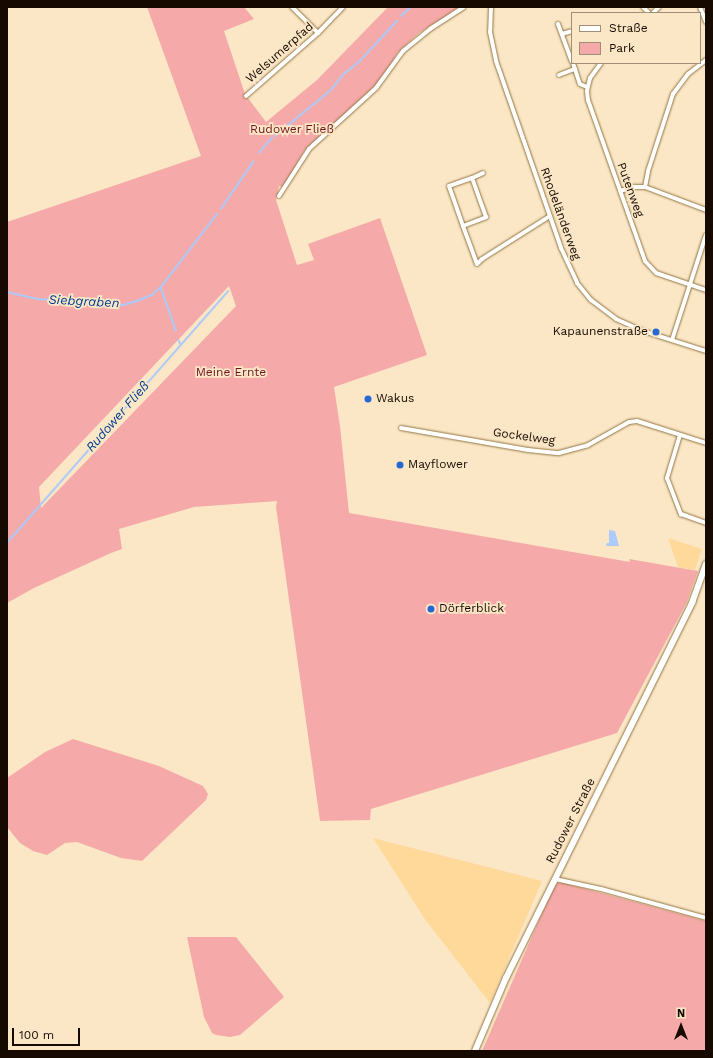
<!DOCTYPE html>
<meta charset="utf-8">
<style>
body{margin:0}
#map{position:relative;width:713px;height:1058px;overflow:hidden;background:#fbe7c6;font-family:"Work Sans",sans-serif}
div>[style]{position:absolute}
.built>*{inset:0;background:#fed99a}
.green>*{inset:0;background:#f5aaa9}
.water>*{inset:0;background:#accafa}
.stream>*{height:1.5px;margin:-0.75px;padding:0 0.75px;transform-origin:0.75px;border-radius:0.75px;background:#accafa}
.roads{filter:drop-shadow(0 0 1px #937540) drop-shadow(0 0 1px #937540)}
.street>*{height:4px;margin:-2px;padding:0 2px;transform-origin:2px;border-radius:2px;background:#fff}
.secondary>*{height:5.5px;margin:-2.75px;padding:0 2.75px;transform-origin:2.75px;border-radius:2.75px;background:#fff}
.dots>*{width:11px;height:11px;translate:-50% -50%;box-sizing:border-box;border:2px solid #fbe7c6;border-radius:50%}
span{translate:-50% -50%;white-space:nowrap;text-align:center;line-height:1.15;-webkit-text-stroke:3.5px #fbe7c6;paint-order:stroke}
.street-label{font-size:12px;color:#160a00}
.park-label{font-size:12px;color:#6e121e}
.poi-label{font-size:12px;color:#160a00}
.right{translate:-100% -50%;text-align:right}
.left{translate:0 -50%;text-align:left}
.water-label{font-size:13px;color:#003b94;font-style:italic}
.frame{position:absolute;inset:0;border:8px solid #160a00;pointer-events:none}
.legend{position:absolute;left:571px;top:12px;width:130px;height:52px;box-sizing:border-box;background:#fbe7c6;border:1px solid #9f8f77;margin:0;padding:5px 7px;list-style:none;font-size:12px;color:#160a00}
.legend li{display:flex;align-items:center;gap:8px;height:20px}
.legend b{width:20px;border:1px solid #9f8f77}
.north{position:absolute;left:661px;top:1006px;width:40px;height:40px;-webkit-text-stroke:3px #fbe7c6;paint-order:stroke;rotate:0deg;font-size:11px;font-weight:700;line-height:16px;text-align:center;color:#160a00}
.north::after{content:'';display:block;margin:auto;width:14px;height:18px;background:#160a00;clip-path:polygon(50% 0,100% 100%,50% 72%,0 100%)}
.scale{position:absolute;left:12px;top:1028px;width:68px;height:18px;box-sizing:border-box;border:2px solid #160a00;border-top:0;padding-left:5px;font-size:12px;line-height:14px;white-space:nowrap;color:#160a00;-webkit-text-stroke:3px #fbe7c6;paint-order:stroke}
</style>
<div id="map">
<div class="built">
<i style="clip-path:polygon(668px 538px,702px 549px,695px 570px,678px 567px)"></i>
<i style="clip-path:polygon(373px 838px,542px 881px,490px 1003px,424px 918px)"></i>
</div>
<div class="green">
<i style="clip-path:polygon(evenodd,147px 7px,244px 7px,254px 19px,224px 31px,245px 94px,266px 122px,317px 80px,388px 7px,461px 7px,419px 33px,398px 52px,381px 82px,304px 151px,284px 187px,279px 186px,276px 200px,297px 265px,314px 260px,308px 244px,380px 218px,427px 355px,334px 387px,340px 426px,349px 513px,630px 562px,629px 559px,698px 571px,687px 602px,617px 733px,371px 809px,370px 820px,320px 821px,276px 507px,277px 501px,194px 507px,119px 529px,122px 549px,111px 553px,34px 588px,7px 603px,7px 222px,201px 156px,147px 7px,229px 286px,236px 306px,41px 508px,39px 487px,229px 286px)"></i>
<i style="clip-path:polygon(73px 739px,159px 766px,203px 786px,208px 794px,206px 800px,142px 861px,121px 858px,77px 842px,65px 843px,47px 855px,33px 851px,20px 843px,7px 827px,7px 778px,45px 752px)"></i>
<i style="clip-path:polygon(560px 882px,706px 921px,706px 1051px,482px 1051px,554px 886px)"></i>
<i style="clip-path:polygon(187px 937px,236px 937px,284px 997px,240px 1035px,230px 1037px,216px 1035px,212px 1033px,204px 1017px)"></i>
</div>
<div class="water">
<i style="clip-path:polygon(609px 530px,615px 531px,619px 546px,606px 546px,607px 543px,609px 543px)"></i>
</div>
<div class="stream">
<i style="left:401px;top:16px;width:13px;rotate:-42deg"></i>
<i style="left:275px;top:136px;width:72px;rotate:-39.4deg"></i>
<i style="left:331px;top:90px;width:22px;rotate:-51deg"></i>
<i style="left:345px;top:73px;width:18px;rotate:-38deg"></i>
<i style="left:359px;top:62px;width:56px;rotate:-47.2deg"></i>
<i style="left:259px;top:153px;width:20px;rotate:-49deg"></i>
<i style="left:221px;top:209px;width:57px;rotate:-55.8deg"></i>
<i style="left:161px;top:287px;width:46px;rotate:70.8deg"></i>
<i style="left:7px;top:292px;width:32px;rotate:13deg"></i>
<i style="left:38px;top:299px;width:71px;rotate:4.8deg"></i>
<i style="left:109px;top:305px;width:14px"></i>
<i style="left:123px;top:305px;width:15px;rotate:-16deg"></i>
<i style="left:137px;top:301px;width:16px;rotate:-22deg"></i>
<i style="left:152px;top:295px;width:12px;rotate:-42deg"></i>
<i style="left:161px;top:287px;width:92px;rotate:-52.5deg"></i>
<i style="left:179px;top:340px;width:5px;rotate:68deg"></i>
<i style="left:7px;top:543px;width:335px;rotate:-48.7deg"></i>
</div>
<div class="roads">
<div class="street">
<i style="left:292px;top:7px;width:37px;rotate:45deg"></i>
<i style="left:491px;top:7px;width:25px;rotate:92deg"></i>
<i style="left:490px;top:32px;width:30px;rotate:78deg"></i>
<i style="left:496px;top:61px;width:198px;rotate:70.8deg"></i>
<i style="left:561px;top:248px;width:38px;rotate:65deg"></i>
<i style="left:577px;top:283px;width:22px;rotate:51deg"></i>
<i style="left:591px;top:300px;width:31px;rotate:37deg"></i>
<i style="left:616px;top:319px;width:30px;rotate:24deg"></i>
<i style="left:643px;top:331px;width:66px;rotate:17.6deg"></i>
<i style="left:643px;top:7px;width:8px;rotate:45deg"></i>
<i style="left:700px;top:7px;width:16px;rotate:68deg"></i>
<i style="left:653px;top:13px;width:8px;rotate:-45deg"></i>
<i style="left:558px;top:24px;width:40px;rotate:69.8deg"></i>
<i style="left:562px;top:34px;width:10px;rotate:-17deg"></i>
<i style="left:573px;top:63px;width:22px;rotate:72deg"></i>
<i style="left:580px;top:84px;width:8px;rotate:23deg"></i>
<i style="left:601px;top:63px;width:19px;rotate:126deg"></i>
<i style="left:590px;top:78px;width:13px;rotate:103deg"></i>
<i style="left:587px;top:91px;width:9px;rotate:84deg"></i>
<i style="left:588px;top:100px;width:171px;rotate:70.5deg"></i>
<i style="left:645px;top:261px;width:16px;rotate:47deg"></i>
<i style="left:656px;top:273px;width:53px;rotate:18.8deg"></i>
<i style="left:559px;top:75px;width:17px;rotate:-21deg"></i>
<i style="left:246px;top:96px;width:96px;rotate:-41.2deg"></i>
<i style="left:318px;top:33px;width:36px;rotate:-46deg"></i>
<i style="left:472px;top:178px;width:12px;rotate:-24deg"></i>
<i style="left:645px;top:187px;width:16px;rotate:-79deg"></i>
<i style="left:648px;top:171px;width:81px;rotate:-72deg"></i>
<i style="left:673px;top:94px;width:25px;rotate:-53deg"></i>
<i style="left:688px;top:74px;width:23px;rotate:-38deg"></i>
<i style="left:620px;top:191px;width:15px;rotate:-16deg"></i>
<i style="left:634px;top:187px;width:11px"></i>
<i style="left:645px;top:187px;width:65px;rotate:20.7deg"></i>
<i style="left:279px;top:196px;width:56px;rotate:-57.4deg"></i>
<i style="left:309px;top:149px;width:91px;rotate:-42.3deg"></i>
<i style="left:376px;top:88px;width:46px;rotate:-53.9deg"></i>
<i style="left:403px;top:51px;width:35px;rotate:-39deg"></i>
<i style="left:430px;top:29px;width:40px;rotate:-32.9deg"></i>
<i style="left:463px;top:226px;width:25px;rotate:-21deg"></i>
<i style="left:486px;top:217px;width:41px;rotate:-109.7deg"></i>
<i style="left:472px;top:178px;width:24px;rotate:161deg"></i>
<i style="left:449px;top:186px;width:42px;rotate:70.7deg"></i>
<i style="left:463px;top:226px;width:40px;rotate:69.8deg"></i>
<i style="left:477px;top:264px;width:7px;rotate:-45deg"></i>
<i style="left:482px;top:259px;width:80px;rotate:-32.3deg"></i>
<i style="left:672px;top:340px;width:110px;rotate:-72.1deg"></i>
<i style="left:401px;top:428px;width:129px;rotate:9.8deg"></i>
<i style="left:528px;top:450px;width:31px;rotate:6deg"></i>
<i style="left:559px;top:453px;width:30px;rotate:-15deg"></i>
<i style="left:588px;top:445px;width:47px;rotate:-29.3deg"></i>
<i style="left:629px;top:422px;width:8px;rotate:-7deg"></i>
<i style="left:637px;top:421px;width:72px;rotate:17.7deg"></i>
<i style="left:680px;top:435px;width:45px;rotate:106.8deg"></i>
<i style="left:667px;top:478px;width:39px;rotate:69deg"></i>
<i style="left:681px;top:514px;width:27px;rotate:20deg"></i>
<i style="left:555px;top:879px;width:47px;rotate:12.3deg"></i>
<i style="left:601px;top:889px;width:109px;rotate:15.4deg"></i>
</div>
<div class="secondary">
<i style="left:475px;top:1051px;width:79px;rotate:-67deg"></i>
<i style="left:506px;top:978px;width:419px;rotate:-63.6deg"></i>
<i style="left:692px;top:603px;width:41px;rotate:-70.3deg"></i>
</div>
</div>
<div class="dots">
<i style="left:656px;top:332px;background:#2568d4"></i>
<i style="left:368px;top:399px;background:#2568d4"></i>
<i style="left:400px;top:465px;background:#2568d4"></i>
<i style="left:431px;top:609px;background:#2568d4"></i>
</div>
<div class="street-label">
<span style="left:280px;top:53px;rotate:-41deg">Welsumerpfad</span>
<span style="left:630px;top:190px;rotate:70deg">Putenweg</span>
<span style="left:560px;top:214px;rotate:70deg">Rhodeländerweg</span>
<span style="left:524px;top:437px;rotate:8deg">Gockelweg</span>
<span style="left:571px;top:821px;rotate:-63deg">Rudower Straße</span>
</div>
<div class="park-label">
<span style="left:292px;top:130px">Rudower Fließ</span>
<span style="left:231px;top:373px">Meine Ernte</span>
</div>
<div class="poi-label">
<span class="right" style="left:648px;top:332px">Kapaunenstraße</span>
<span class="left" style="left:376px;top:399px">Wakus</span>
<span class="left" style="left:408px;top:465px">Mayflower</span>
<span class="left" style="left:439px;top:609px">Dörferblick</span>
</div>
<div class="water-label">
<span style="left:84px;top:302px;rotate:3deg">Siebgraben</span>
<span style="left:118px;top:417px;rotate:-49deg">Rudower Fließ</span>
</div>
<div class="frame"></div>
<ul class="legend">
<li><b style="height:5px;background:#fff"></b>Straße</li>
<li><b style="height:11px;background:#f5aaa9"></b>Park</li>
</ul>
<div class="north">N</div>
<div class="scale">100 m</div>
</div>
